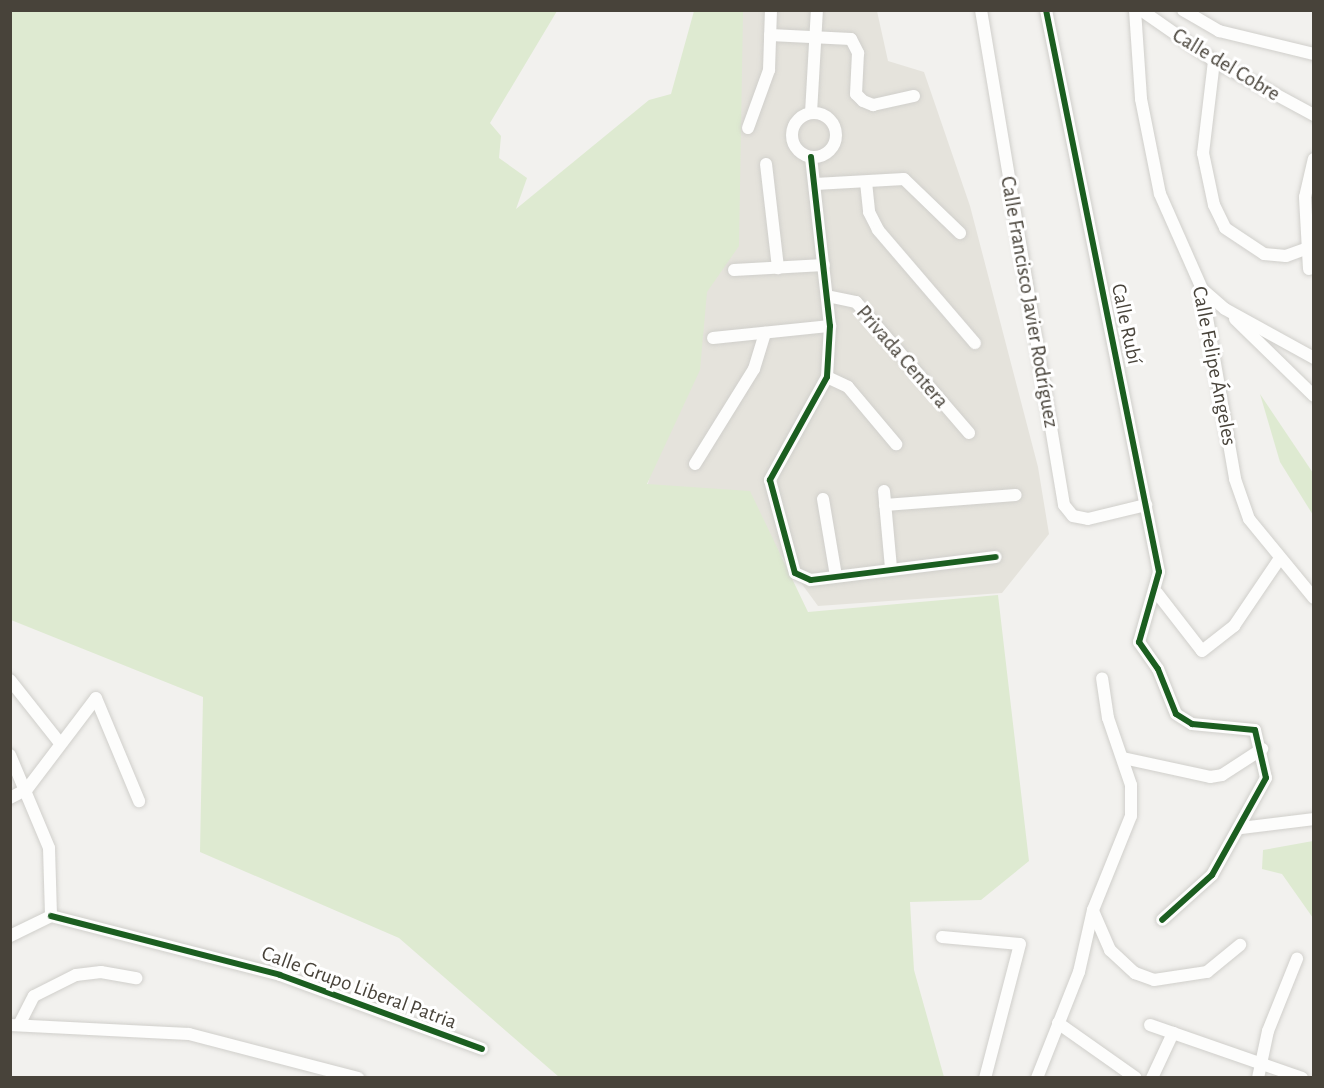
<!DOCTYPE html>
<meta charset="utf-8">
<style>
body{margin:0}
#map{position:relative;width:1324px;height:1088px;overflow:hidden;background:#f2f1ee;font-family:"Alegreya Sans",sans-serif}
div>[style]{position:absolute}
.residential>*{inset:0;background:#e5e3dc}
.green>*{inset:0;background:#deead1}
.roads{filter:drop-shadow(0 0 2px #d0cfcb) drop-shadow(0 0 2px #d0cfcb)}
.minor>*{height:12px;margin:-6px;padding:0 6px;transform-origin:6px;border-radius:6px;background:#fdfdfc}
.minor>.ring{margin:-6px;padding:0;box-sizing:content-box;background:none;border:12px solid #fdfdfc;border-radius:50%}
.cycleway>*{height:6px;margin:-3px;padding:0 3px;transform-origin:3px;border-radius:3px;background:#1b5e20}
span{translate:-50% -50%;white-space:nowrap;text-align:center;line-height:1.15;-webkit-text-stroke:6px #fff;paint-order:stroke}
.street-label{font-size:21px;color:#48433a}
.frame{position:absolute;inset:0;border:12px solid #48433a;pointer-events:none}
</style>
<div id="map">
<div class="residential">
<i style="clip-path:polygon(722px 11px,877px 11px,888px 61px,924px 72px,970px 206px,1038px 467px,1049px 534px,1002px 593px,818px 606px,741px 501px,646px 491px,701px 282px)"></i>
</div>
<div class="green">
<i style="clip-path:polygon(10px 11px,557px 11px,490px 123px,501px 136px,499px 158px,527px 178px,516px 209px,649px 100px,671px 94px,694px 11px,743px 11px,739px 246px,707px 292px,700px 370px,647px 484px,750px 491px,808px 612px,998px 595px,1029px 861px,981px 900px,910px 902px,914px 970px,944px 1077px,559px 1077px,399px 938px,200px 852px,203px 697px,11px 620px)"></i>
<i style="clip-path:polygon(1260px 394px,1313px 473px,1313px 515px,1280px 462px)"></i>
<i style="clip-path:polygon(1313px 841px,1314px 841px,1313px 918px,1282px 874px,1262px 869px,1263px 850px)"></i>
</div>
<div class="roads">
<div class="minor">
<i style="left:981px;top:10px;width:502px;rotate:80.48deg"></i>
<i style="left:1064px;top:505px;width:14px;rotate:51deg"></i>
<i style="left:1073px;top:516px;width:15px;rotate:11deg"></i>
<i style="left:1088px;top:519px;width:60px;rotate:-13.6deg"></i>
<i style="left:1046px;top:10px;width:573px;rotate:78.63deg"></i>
<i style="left:1159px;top:572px;width:73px;rotate:105.9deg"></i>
<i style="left:1139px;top:642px;width:33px;rotate:55deg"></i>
<i style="left:1158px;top:669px;width:48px;rotate:68.2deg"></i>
<i style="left:1176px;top:714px;width:19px;rotate:32deg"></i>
<i style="left:1192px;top:724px;width:63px;rotate:5.4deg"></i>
<i style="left:1255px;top:730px;width:49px;rotate:77.1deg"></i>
<i style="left:1266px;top:778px;width:111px;rotate:119.1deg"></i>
<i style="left:1212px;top:875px;width:67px;rotate:138deg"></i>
<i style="left:1135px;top:10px;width:89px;rotate:86.1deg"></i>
<i style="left:1141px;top:99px;width:97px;rotate:78.7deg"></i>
<i style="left:1160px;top:194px;width:104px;rotate:66.1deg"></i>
<i style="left:1202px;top:289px;width:193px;rotate:80.1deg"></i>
<i style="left:1235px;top:479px;width:42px;rotate:70.7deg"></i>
<i style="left:1249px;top:519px;width:102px;rotate:50.6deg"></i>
<i style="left:1141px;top:10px;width:89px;rotate:34.9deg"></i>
<i style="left:1214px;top:61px;width:114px;rotate:28.4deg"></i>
<i style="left:1183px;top:10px;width:42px;rotate:30.3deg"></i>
<i style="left:1219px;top:31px;width:98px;rotate:13.6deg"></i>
<i style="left:770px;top:35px;width:81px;rotate:2.8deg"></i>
<i style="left:851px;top:39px;width:16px;rotate:63deg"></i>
<i style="left:858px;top:53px;width:41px;rotate:92.8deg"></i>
<i style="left:856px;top:94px;width:10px;rotate:45deg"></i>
<i style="left:863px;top:101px;width:11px;rotate:22deg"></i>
<i style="left:873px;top:105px;width:42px;rotate:-12.4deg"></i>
<i style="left:1214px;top:61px;width:93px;rotate:96.8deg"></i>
<i style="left:1203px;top:153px;width:53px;rotate:78.1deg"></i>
<i style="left:1214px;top:205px;width:25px;rotate:64deg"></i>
<i style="left:1225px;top:228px;width:47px;rotate:33.7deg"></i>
<i style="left:1264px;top:254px;width:22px;rotate:5deg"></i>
<i style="left:1286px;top:256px;width:23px;rotate:-20deg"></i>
<i class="ring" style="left:792px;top:113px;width:32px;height:32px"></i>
<i style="left:811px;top:113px;width:103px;rotate:-86.7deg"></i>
<i style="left:748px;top:128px;width:62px;rotate:-70.1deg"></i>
<i style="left:769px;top:70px;width:60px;rotate:-88.1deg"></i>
<i style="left:811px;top:157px;width:170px;rotate:83.6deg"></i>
<i style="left:830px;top:326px;width:51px;rotate:93.4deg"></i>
<i style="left:827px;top:377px;width:118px;rotate:119deg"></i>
<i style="left:770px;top:480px;width:96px;rotate:75deg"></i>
<i style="left:795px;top:573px;width:17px;rotate:24deg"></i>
<i style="left:811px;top:580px;width:186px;rotate:-7.1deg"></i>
<i style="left:766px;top:164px;width:105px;rotate:83.4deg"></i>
<i style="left:866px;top:182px;width:30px;rotate:84deg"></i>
<i style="left:869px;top:212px;width:20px;rotate:63deg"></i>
<i style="left:878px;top:230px;width:149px;rotate:49.4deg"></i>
<i style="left:815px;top:184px;width:89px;rotate:-3.2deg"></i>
<i style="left:904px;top:179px;width:78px;rotate:44deg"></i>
<i style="left:1309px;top:269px;width:72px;rotate:-93.2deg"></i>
<i style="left:1305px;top:197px;width:39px;rotate:-77deg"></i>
<i style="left:734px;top:270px;width:90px;rotate:-3.2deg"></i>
<i style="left:1202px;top:289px;width:30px;rotate:41deg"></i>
<i style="left:1225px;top:309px;width:102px;rotate:28.8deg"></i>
<i style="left:827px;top:296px;width:30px;rotate:12deg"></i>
<i style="left:856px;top:302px;width:173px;rotate:49.2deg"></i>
<i style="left:1235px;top:319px;width:110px;rotate:44.3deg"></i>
<i style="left:713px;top:338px;width:118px;rotate:-5.9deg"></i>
<i style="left:827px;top:377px;width:23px;rotate:25deg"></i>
<i style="left:848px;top:387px;width:75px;rotate:49.9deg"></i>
<i style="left:695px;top:464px;width:112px;rotate:-58.2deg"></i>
<i style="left:754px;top:369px;width:38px;rotate:-73deg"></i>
<i style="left:884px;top:491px;width:77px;rotate:84.8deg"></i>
<i style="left:823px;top:499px;width:78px;rotate:80.4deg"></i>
<i style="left:885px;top:505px;width:131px;rotate:-4.4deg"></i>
<i style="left:1157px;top:593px;width:73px;rotate:52.2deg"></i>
<i style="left:1202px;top:651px;width:41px;rotate:-38deg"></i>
<i style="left:1234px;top:626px;width:82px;rotate:-55.9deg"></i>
<i style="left:10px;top:680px;width:80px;rotate:51.6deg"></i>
<i style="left:10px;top:755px;width:101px;rotate:67.2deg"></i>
<i style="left:49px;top:848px;width:68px;rotate:88.3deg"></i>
<i style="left:1123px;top:758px;width:89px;rotate:12.3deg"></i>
<i style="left:1210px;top:777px;width:12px;rotate:-9deg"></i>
<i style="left:1222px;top:775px;width:48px;rotate:-33deg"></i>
<i style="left:10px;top:798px;width:19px;rotate:-28deg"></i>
<i style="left:27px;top:789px;width:114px;rotate:-52.8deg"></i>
<i style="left:96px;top:698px;width:112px;rotate:67.3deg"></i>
<i style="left:1241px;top:828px;width:74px;rotate:-7deg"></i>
<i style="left:1093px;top:911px;width:43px;rotate:66.4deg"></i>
<i style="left:1110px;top:950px;width:34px;rotate:43deg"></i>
<i style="left:1135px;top:973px;width:20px;rotate:20deg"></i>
<i style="left:1154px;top:980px;width:54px;rotate:-8.6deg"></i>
<i style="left:1207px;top:972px;width:43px;rotate:-39.3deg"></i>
<i style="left:51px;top:916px;width:236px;rotate:14.4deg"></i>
<i style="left:280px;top:975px;width:215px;rotate:20.1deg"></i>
<i style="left:10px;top:936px;width:46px;rotate:-26deg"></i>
<i style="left:942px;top:937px;width:78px;rotate:5.1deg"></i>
<i style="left:1020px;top:944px;width:138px;rotate:104.6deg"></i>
<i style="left:20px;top:1023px;width:30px;rotate:-63deg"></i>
<i style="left:34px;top:996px;width:47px;rotate:-26.6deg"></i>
<i style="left:76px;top:975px;width:25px;rotate:-7deg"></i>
<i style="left:101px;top:972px;width:36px;rotate:10deg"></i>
<i style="left:1058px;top:1023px;width:95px;rotate:35.2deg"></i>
<i style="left:10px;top:1025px;width:179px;rotate:2.9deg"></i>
<i style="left:189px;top:1034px;width:175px;rotate:14.6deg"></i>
<i style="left:1150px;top:1025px;width:161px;rotate:19.2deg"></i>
<i style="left:1037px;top:1078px;width:114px;rotate:-68.4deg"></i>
<i style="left:1079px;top:972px;width:64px;rotate:-77.3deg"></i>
<i style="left:1093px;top:910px;width:101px;rotate:-68deg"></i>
<i style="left:1131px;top:816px;width:31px;rotate:-90deg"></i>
<i style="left:1131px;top:785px;width:71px;rotate:-108.9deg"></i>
<i style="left:1108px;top:718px;width:40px;rotate:-98.5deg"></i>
<i style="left:1152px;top:1078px;width:50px;rotate:-65deg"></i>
<i style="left:1258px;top:1078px;width:48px;rotate:-78deg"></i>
<i style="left:1268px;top:1031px;width:78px;rotate:-68.1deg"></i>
</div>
</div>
<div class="cycleway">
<i style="left:1046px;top:10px;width:573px;rotate:78.63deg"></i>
<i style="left:1159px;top:572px;width:73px;rotate:105.9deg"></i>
<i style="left:1139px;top:642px;width:33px;rotate:55deg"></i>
<i style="left:1158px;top:669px;width:48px;rotate:68.2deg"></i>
<i style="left:1176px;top:714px;width:19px;rotate:32deg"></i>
<i style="left:1192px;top:724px;width:63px;rotate:5.4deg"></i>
<i style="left:1255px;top:730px;width:49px;rotate:77.1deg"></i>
<i style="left:1266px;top:778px;width:111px;rotate:119.1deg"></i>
<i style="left:1212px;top:875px;width:67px;rotate:138deg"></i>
<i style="left:811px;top:157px;width:170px;rotate:83.6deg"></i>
<i style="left:830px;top:326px;width:51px;rotate:93.4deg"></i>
<i style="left:827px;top:377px;width:118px;rotate:119deg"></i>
<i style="left:770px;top:480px;width:96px;rotate:75deg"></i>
<i style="left:795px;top:573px;width:17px;rotate:24deg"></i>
<i style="left:811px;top:580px;width:186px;rotate:-7.1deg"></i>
<i style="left:51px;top:916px;width:236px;rotate:14.4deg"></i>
<i style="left:280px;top:975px;width:215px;rotate:20.1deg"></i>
</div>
<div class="street-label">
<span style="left:1226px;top:65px;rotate:31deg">Calle del Cobre</span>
<span style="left:1029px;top:302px;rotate:80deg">Calle Francisco Javier Rodríguez</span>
<span style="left:1126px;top:324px;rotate:78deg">Calle Rubí</span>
<span style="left:902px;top:357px;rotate:49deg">Privada Centera</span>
<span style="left:1214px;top:366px;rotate:79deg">Calle Felipe Ángeles</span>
<span style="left:359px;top:988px;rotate:20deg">Calle Grupo Liberal Patria</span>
</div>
<div class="frame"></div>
</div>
